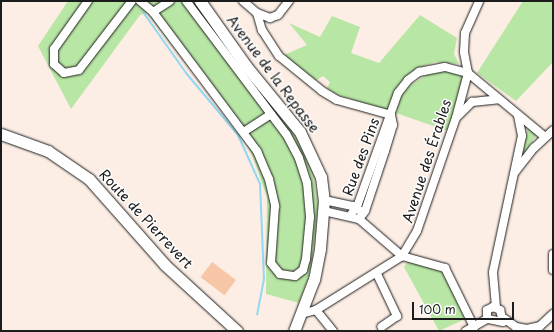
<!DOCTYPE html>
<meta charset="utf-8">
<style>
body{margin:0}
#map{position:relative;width:554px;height:332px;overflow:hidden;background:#fceee4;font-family:"Playpen Sans",sans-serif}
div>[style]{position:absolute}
.green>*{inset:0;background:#b8e6a4}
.stream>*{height:2px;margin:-1px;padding:0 1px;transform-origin:1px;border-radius:1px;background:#91d8f2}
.building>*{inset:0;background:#f6c6a6;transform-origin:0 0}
.roads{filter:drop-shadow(0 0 1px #1c1c1c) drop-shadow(0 0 1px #1c1c1c)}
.street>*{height:8px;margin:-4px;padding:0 4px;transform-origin:4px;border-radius:4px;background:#fff}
.secondary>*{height:11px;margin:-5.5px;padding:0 5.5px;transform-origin:5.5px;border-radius:5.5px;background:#fff}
span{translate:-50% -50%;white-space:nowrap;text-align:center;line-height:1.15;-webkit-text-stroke:3px #fff;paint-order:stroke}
.street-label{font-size:14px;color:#1c1c1c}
.frame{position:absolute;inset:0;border:2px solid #1c1c1c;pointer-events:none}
.scale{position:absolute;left:412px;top:302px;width:102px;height:18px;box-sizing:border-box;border:2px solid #1c1c1c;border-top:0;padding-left:5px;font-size:12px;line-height:14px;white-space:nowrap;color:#1c1c1c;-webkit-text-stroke:3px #fff;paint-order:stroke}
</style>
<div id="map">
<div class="green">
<i style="clip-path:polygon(68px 1px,194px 1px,288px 122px,312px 164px,319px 213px,310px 273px,299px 303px,266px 294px,267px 197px,253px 157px,243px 137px,147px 13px,140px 15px,71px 109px,38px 46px)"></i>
<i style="clip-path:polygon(523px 1px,553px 1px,553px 62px,516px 101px,477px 73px)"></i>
<i style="clip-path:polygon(420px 15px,457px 38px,454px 54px,459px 64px,435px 62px,415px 69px,399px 85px,387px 110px,338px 95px,327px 88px,330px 82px,323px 76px,315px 81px,284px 55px,307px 45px,289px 23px,320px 37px,332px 16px,360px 27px,351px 53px,379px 63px)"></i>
<i style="clip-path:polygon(443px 69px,463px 75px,464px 78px,448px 131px,396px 113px,400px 98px,409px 86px,430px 73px)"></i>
<i style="clip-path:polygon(528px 127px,537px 134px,525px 153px,523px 151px)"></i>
<i style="clip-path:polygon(409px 260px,442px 271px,464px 315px,463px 320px,439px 331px,404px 267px)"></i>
</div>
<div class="stream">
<i style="left:143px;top:12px;width:75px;rotate:54.8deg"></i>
<i style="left:186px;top:73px;width:81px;rotate:50deg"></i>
<i style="left:238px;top:135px;width:54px;rotate:65.8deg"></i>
<i style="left:260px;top:184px;width:95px;rotate:87.6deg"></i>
<i style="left:264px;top:279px;width:36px;rotate:101deg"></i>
</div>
<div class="building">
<i style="left:212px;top:262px;width:30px;height:19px;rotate:37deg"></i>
</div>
<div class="roads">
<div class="street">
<i style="left:88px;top:1px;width:59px;rotate:125.3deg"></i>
<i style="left:54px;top:49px;width:15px;rotate:90deg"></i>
<i style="left:54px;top:64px;width:13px;rotate:42deg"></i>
<i style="left:64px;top:73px;width:15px;rotate:-11deg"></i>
<i style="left:79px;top:70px;width:87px;rotate:-52.5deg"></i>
<i style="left:140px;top:1px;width:17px;rotate:40deg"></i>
<i style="left:153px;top:12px;width:174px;rotate:53.2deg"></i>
<i style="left:257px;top:151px;width:30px;rotate:67deg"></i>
<i style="left:269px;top:179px;width:28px;rotate:77deg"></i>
<i style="left:275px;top:206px;width:57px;rotate:94deg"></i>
<i style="left:271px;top:263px;width:14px;rotate:51deg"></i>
<i style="left:280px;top:274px;width:15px;rotate:8deg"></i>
<i style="left:295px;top:276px;width:10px;rotate:-37deg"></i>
<i style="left:303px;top:270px;width:11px;rotate:-75deg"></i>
<i style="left:306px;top:259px;width:42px;rotate:-84.6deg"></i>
<i style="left:310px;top:217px;width:34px;rotate:-95deg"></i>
<i style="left:307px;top:183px;width:26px;rotate:-108deg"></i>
<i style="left:299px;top:158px;width:27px;rotate:-118deg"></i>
<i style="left:286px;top:134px;width:166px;rotate:-126.9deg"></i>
<i style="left:243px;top:1px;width:18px;rotate:41deg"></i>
<i style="left:257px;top:13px;width:14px;rotate:21deg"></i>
<i style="left:270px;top:18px;width:9px;rotate:-21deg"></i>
<i style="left:278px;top:15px;width:18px;rotate:-52deg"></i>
<i style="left:153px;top:12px;width:20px;rotate:-33deg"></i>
<i style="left:257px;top:13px;width:18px;rotate:74deg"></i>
<i style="left:262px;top:30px;width:31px;rotate:57deg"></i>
<i style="left:279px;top:56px;width:55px;rotate:39.1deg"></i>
<i style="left:322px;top:91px;width:17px;rotate:31deg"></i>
<i style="left:337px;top:100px;width:56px;rotate:15.5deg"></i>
<i style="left:458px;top:116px;width:20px;rotate:-45deg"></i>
<i style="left:472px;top:102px;width:27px;rotate:-6deg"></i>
<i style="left:245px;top:131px;width:31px;rotate:-33deg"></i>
<i style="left:515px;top:172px;width:31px;rotate:-52deg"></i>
<i style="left:534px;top:148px;width:26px;rotate:-43deg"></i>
<i style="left:324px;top:200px;width:30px;rotate:12deg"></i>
<i style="left:353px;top:206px;width:7px;rotate:34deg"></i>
<i style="left:324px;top:211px;width:36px;rotate:13deg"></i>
<i style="left:359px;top:219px;width:57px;rotate:40.7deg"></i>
<i style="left:402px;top:256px;width:45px;rotate:15.6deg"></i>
<i style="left:445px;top:268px;width:66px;rotate:63.8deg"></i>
<i style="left:350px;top:216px;width:14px;rotate:-56deg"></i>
<i style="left:358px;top:204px;width:118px;rotate:-70.2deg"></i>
<i style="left:398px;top:93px;width:16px;rotate:-52deg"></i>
<i style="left:408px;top:80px;width:14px;rotate:-36deg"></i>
<i style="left:419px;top:72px;width:26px;rotate:-11deg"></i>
<i style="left:445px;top:67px;width:24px;rotate:15deg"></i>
<i style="left:468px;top:73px;width:100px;rotate:39.7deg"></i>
<i style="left:359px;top:219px;width:10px;rotate:-53deg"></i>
<i style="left:365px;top:211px;width:63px;rotate:-71.6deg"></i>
<i style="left:385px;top:151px;width:27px;rotate:-73deg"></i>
<i style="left:393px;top:125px;width:10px;rotate:-101deg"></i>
<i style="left:553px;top:254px;width:16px;rotate:90deg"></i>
<i style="left:377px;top:274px;width:47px;rotate:64.5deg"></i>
<i style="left:397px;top:316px;width:19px;rotate:145deg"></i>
<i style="left:493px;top:307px;width:8px;rotate:23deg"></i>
<i style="left:500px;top:310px;width:12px;rotate:76deg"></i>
<i style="left:503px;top:322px;width:16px;rotate:-169deg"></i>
<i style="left:487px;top:319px;width:9px;rotate:-90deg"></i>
<i style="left:487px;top:310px;width:7px;rotate:-27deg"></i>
<i style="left:496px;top:307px;width:35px;rotate:-95deg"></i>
<i style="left:493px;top:272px;width:139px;rotate:-78deg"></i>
<i style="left:522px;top:136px;width:21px;rotate:-101deg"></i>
<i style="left:316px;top:310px;width:27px;rotate:51deg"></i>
<i style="left:301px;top:314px;width:16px;rotate:-15deg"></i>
<i style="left:316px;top:310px;width:102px;rotate:-32.1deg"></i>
<i style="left:402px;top:256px;width:29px;rotate:-59deg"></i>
<i style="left:417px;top:231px;width:120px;rotate:-71deg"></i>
<i style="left:456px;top:118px;width:47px;rotate:-75.1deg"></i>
<i style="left:468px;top:73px;width:21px;rotate:-101deg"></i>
<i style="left:464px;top:52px;width:19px;rotate:-87deg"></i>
<i style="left:465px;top:33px;width:35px;rotate:-66deg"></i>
<i style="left:505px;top:319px;width:14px;rotate:36deg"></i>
<i style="left:516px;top:327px;width:11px;rotate:10deg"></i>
<i style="left:527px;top:329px;width:13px;rotate:-13deg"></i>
<i style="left:540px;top:326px;width:18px;rotate:-43deg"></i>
<i style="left:466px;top:331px;width:24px;rotate:-30deg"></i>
</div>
<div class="secondary">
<i style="left:200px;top:1px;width:80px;rotate:54.7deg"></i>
<i style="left:246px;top:66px;width:85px;rotate:50.7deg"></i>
<i style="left:300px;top:132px;width:50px;rotate:65deg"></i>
<i style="left:321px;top:177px;width:23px;rotate:83deg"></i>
<i style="left:324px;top:200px;width:49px;rotate:94.7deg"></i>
<i style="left:320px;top:249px;width:31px;rotate:101deg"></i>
<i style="left:314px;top:279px;width:56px;rotate:111deg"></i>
<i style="left:1px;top:134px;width:50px;rotate:19.9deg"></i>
<i style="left:48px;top:151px;width:50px;rotate:34.3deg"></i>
<i style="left:89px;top:179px;width:115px;rotate:48.5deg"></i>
<i style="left:165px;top:265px;width:98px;rotate:42.5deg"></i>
</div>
</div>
<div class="street-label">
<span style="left:273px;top:74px;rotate:53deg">Avenue de la Repasse</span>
<span style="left:361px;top:157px;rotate:-70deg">Rue des Pins</span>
<span style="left:427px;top:161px;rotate:-72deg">Avenue des Érables</span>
<span style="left:146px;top:219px;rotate:47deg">Route de Pierrevert</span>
</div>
<div class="frame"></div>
<div class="scale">100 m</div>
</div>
